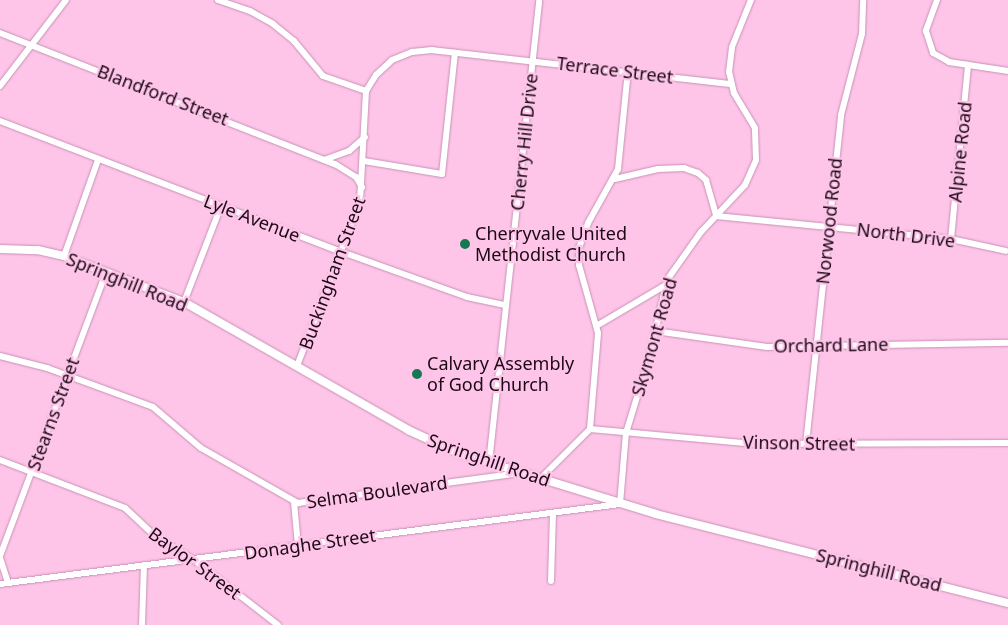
<!DOCTYPE html>
<style>
body{margin:0}
#map{position:relative;width:1008px;height:625px;overflow:hidden;background:#fec5e9;font-family:"Noto Sans",sans-serif}
div>[style]{position:absolute}
.roads{filter:drop-shadow(0 0 1px #c792b4) drop-shadow(0 0 1px #c792b4)}
.minor>*{height:6px;margin:-3px;padding:0 3px;transform-origin:3px;border-radius:3px;background:#fff}
.tertiary>*{height:8px;margin:-4px;padding:0 4px;transform-origin:4px;border-radius:4px;background:#fff}
.dots>*{width:14px;height:14px;translate:-50% -50%;box-sizing:border-box;border:2px solid #fec5e9;border-radius:50%}
span{translate:-50% -50%;white-space:nowrap;text-align:center;line-height:1.15;-webkit-text-stroke:4.5px #fec5e9;paint-order:stroke}
.street-label{font-size:18px;color:#1c0916}
.poi-label{font-size:18px;color:#1c0916}
.left{translate:0 -50%;text-align:left}
</style>
<div id="map">
<div class="roads">
<div class="minor">
<i style="left:218px;top:0;width:34px;rotate:19deg"></i>
<i style="left:250px;top:11px;width:26px;rotate:29deg"></i>
<i style="left:273px;top:24px;width:27px;rotate:39deg"></i>
<i style="left:294px;top:41px;width:45px;rotate:50.4deg"></i>
<i style="left:323px;top:76px;width:46px;rotate:19.2deg"></i>
<i style="left:937px;top:0;width:33px;rotate:110deg"></i>
<i style="left:926px;top:31px;width:23px;rotate:72deg"></i>
<i style="left:933px;top:53px;width:18px;rotate:29deg"></i>
<i style="left:949px;top:62px;width:60px;rotate:8.7deg"></i>
<i style="left:0;top:33px;width:360px;rotate:21.4deg"></i>
<i style="left:335px;top:164px;width:25px;rotate:32deg"></i>
<i style="left:356px;top:177px;width:12px;rotate:59deg"></i>
<i style="left:0;top:86px;width:108px;rotate:-52.5deg"></i>
<i style="left:0;top:121px;width:366px;rotate:21deg"></i>
<i style="left:342px;top:252px;width:133px;rotate:19.8deg"></i>
<i style="left:467px;top:297px;width:40px;rotate:12deg"></i>
<i style="left:324px;top:160px;width:27px;rotate:-20deg"></i>
<i style="left:349px;top:151px;width:21px;rotate:-41deg"></i>
<i style="left:364px;top:161px;width:79px;rotate:9.5deg"></i>
<i style="left:442px;top:174px;width:122px;rotate:-83.9deg"></i>
<i style="left:615px;top:179px;width:44px;rotate:-13.1deg"></i>
<i style="left:658px;top:169px;width:26px;rotate:-2deg"></i>
<i style="left:684px;top:168px;width:15px;rotate:20deg"></i>
<i style="left:698px;top:173px;width:11px;rotate:41deg"></i>
<i style="left:706px;top:180px;width:37px;rotate:74deg"></i>
<i style="left:716px;top:216px;width:236px;rotate:5.6deg"></i>
<i style="left:951px;top:239px;width:56px;rotate:12.3deg"></i>
<i style="left:951px;top:239px;width:175px;rotate:-84.4deg"></i>
<i style="left:64px;top:256px;width:102px;rotate:-70.5deg"></i>
<i style="left:184px;top:302px;width:103px;rotate:-68.9deg"></i>
<i style="left:598px;top:325px;width:77px;rotate:-30.6deg"></i>
<i style="left:655px;top:331px;width:113px;rotate:8.1deg"></i>
<i style="left:767px;top:347px;width:241px;rotate:-1deg"></i>
<i style="left:0;top:356px;width:49px;rotate:14.3deg"></i>
<i style="left:47px;top:368px;width:113px;rotate:20.2deg"></i>
<i style="left:153px;top:407px;width:63px;rotate:40.5deg"></i>
<i style="left:201px;top:448px;width:112px;rotate:29.6deg"></i>
<i style="left:298px;top:503px;width:225px;rotate:-7.7deg"></i>
<i style="left:297px;top:366px;width:176px;rotate:-69deg"></i>
<i style="left:360px;top:202px;width:111px;rotate:-86.9deg"></i>
<i style="left:366px;top:91px;width:19px;rotate:-58deg"></i>
<i style="left:376px;top:75px;width:22px;rotate:-43deg"></i>
<i style="left:392px;top:60px;width:22px;rotate:-22deg"></i>
<i style="left:412px;top:52px;width:20px;rotate:-6deg"></i>
<i style="left:432px;top:50px;width:301px;rotate:6.5deg"></i>
<i style="left:590px;top:429px;width:167px;rotate:5.2deg"></i>
<i style="left:756px;top:444px;width:252px;rotate:-0.2deg"></i>
<i style="left:806px;top:444px;width:331px;rotate:-83.9deg"></i>
<i style="left:841px;top:115px;width:84px;rotate:-75.5deg"></i>
<i style="left:862px;top:34px;width:34px;rotate:-88deg"></i>
<i style="left:0;top:460px;width:134px;rotate:21deg"></i>
<i style="left:125px;top:508px;width:41px;rotate:43deg"></i>
<i style="left:155px;top:536px;width:46px;rotate:31.6deg"></i>
<i style="left:194px;top:560px;width:106px;rotate:37.7deg"></i>
<i style="left:489px;top:463px;width:466px;rotate:-83.8deg"></i>
<i style="left:540px;top:479px;width:71px;rotate:-45deg"></i>
<i style="left:590px;top:429px;width:96px;rotate:-85.2deg"></i>
<i style="left:598px;top:333px;width:71px;rotate:-105.6deg"></i>
<i style="left:579px;top:265px;width:17px;rotate:-90deg"></i>
<i style="left:579px;top:248px;width:27px;rotate:-70deg"></i>
<i style="left:588px;top:223px;width:62px;rotate:-60.9deg"></i>
<i style="left:618px;top:169px;width:99px;rotate:-84.2deg"></i>
<i style="left:294px;top:502px;width:44px;rotate:84.8deg"></i>
<i style="left:0;top:556px;width:303px;rotate:-69.5deg"></i>
<i style="left:0;top:558px;width:26px;rotate:72deg"></i>
<i style="left:551px;top:581px;width:67px;rotate:-88.3deg"></i>
<i style="left:0;top:584px;width:625px;rotate:-7.35deg"></i>
<i style="left:620px;top:504px;width:71px;rotate:-85.2deg"></i>
<i style="left:626px;top:433px;width:78px;rotate:-73deg"></i>
<i style="left:649px;top:358px;width:80px;rotate:-77deg"></i>
<i style="left:667px;top:280px;width:59px;rotate:-54.7deg"></i>
<i style="left:701px;top:232px;width:64px;rotate:-46.9deg"></i>
<i style="left:745px;top:185px;width:27px;rotate:-66deg"></i>
<i style="left:756px;top:160px;width:32px;rotate:-92deg"></i>
<i style="left:755px;top:128px;width:41px;rotate:-121deg"></i>
<i style="left:734px;top:93px;width:22px;rotate:-103deg"></i>
<i style="left:729px;top:72px;width:25px;rotate:-83deg"></i>
<i style="left:732px;top:47px;width:51px;rotate:-68deg"></i>
<i style="left:142px;top:625px;width:60px;rotate:-88.1deg"></i>
</div>
<div class="tertiary">
<i style="left:0;top:249px;width:38px;rotate:2deg"></i>
<i style="left:38px;top:250px;width:27px;rotate:13deg"></i>
<i style="left:64px;top:256px;width:129px;rotate:21deg"></i>
<i style="left:184px;top:302px;width:258px;rotate:29.7deg"></i>
<i style="left:408px;top:430px;width:55px;rotate:24.7deg"></i>
<i style="left:458px;top:453px;width:207px;rotate:17.1deg"></i>
<i style="left:656px;top:514px;width:363px;rotate:14.2deg"></i>
</div>
</div>
<div class="dots">
<i style="left:465px;top:244px;background:#147850"></i>
<i style="left:417px;top:374px;background:#147850"></i>
</div>
<div class="street-label">
<span style="left:615px;top:70px;rotate:7deg">Terrace Street</span>
<span style="left:163px;top:95px;rotate:21deg">Blandford Street</span>
<span style="left:524px;top:142px;rotate:-84deg">Cherry Hill Drive</span>
<span style="left:960px;top:152px;rotate:-84deg">Alpine Road</span>
<span style="left:252px;top:218px;rotate:21deg">Lyle Avenue</span>
<span style="left:829px;top:221px;rotate:-84deg">Norwood Road</span>
<span style="left:906px;top:235px;rotate:7deg">North Drive</span>
<span style="left:332px;top:273px;rotate:-70deg">Buckingham Street</span>
<span style="left:127px;top:282px;rotate:22deg">Springhill Road</span>
<span style="left:654px;top:337px;rotate:-74deg">Skymont Road</span>
<span style="left:831px;top:345px;rotate:-1deg">Orchard Lane</span>
<span style="left:53px;top:414px;rotate:-70deg">Stearns Street</span>
<span style="left:799px;top:443px;rotate:1deg">Vinson Street</span>
<span style="left:489px;top:460px;rotate:19deg">Springhill Road</span>
<span style="left:377px;top:492px;rotate:-8deg">Selma Boulevard</span>
<span style="left:310px;top:544px;rotate:-8deg">Donaghe Street</span>
<span style="left:195px;top:563px;rotate:36deg">Baylor Street</span>
<span style="left:879px;top:570px;rotate:14deg">Springhill Road</span>
</div>
<div class="poi-label">
<span class="left" style="left:475px;top:244px">Cherryvale United<br>Methodist Church</span>
<span class="left" style="left:427px;top:374px">Calvary Assembly<br>of God Church</span>
</div>
</div>
